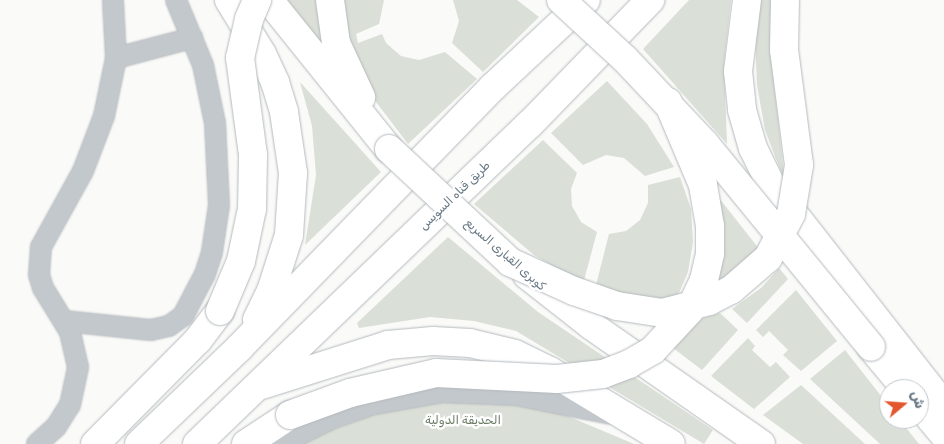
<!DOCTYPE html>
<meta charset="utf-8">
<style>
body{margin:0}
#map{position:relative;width:944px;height:444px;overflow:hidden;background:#fafaf8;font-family:Rubik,Vazirmatn,sans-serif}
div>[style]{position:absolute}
.green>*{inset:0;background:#dadfd7}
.roads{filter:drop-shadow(0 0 1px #b4b9bd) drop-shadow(0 0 1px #b4b9bd)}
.street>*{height:20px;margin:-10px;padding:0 10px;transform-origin:10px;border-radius:10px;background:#c3c8cc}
.highway>*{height:28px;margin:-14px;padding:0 14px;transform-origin:14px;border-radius:14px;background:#fff}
.bridges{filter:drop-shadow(0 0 1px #b4b9bd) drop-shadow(0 0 1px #b4b9bd)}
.highway-bridge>*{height:28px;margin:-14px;padding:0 14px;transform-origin:14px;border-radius:14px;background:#fff}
span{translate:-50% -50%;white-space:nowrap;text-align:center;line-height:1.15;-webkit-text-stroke:5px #fff;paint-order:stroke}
.street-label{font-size:12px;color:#657683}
.park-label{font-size:12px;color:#687a64}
.north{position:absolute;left:879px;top:379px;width:50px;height:50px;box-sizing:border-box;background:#fff;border:1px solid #c1c8cd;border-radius:50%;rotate:72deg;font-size:14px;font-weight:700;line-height:20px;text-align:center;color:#657683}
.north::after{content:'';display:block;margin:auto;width:18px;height:22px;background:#e4572e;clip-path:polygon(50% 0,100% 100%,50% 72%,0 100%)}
</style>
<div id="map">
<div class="green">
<i style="clip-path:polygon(279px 0,317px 0,327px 64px)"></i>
<i style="clip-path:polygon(343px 0,384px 0,379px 24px,356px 34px,358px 43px,382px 34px,386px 43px,401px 56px,419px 60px,445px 52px,477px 79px,408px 144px,373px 98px,351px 55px)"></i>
<i style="clip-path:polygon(453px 0,517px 0,539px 17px,483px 72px,452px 43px,459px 21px)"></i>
<i style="clip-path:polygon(689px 0,731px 0,724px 64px,727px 144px,643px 49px)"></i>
<i style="clip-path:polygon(760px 0,776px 0,774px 83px,785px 182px,765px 130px,757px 85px,755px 36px)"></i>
<i style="clip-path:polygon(607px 81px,647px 124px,674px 167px,645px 176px,624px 158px,606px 155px,583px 165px,551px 133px)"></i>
<i style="clip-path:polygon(300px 82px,381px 172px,305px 245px,316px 175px,312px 126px)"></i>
<i style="clip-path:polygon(543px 140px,577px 173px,571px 189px,572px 206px,581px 222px,597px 232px,583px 284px,534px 255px,474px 204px)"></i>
<i style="clip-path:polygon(680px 177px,691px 209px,693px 242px,688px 272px,676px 300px,660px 301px,595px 289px,609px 234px,626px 231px,640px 220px,648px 203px,648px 185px)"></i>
<i style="clip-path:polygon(708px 184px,760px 250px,710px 291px)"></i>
<i style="clip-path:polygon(448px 237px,538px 312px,713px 430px,704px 444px,516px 331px,474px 321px,430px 317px,359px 328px,357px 323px)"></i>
<i style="clip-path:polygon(779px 268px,788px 279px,747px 323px,732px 309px,761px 288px)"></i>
<i style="clip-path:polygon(796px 290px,837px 341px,801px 371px,783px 355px,788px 350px,769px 331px,763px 337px,756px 330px)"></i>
<i style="clip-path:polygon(720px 313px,738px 330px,702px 370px,673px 348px,693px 321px)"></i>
<i style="clip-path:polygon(748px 338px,755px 346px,752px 350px,770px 367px,776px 362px,790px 377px,754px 409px,711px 376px)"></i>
<i style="clip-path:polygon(845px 350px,889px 406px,889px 419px,899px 419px,919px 444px,880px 444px,810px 379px)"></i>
<i style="clip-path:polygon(801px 385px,865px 444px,803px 444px,763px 415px)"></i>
<i style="clip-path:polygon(413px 400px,498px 400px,558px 412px,634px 444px,292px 444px)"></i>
</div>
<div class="roads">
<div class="street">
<i style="left:116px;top:58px;width:79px;rotate:-14.7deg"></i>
<i style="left:64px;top:321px;width:87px;rotate:5.9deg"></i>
<i style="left:151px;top:330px;width:18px;rotate:-13deg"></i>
<i style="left:169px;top:326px;width:17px;rotate:-36deg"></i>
<i style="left:183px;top:316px;width:47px;rotate:-62.4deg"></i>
<i style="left:205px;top:274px;width:23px;rotate:-72deg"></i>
<i style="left:212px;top:252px;width:48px;rotate:-81.5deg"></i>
<i style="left:219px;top:205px;width:82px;rotate:-92.8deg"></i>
<i style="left:215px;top:123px;width:59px;rotate:-101.7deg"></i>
<i style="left:203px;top:65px;width:70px;rotate:-112.6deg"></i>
<i style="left:37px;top:444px;width:25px;rotate:-42deg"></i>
<i style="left:56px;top:427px;width:26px;rotate:-58deg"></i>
<i style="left:70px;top:405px;width:39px;rotate:-78deg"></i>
<i style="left:78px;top:367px;width:36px;rotate:-103deg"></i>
<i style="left:70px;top:332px;width:52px;rotate:-121.5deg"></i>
<i style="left:43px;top:288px;width:14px;rotate:-107deg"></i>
<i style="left:39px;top:275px;width:28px;rotate:-86deg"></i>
<i style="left:41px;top:247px;width:87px;rotate:-61.1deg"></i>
<i style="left:83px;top:171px;width:59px;rotate:-69.1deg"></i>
<i style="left:104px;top:116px;width:59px;rotate:-78.3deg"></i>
<i style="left:116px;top:58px;width:58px;rotate:-93deg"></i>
<i style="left:280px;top:444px;width:59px;rotate:-26.1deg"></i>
<i style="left:333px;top:418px;width:39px;rotate:-19deg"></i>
<i style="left:370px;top:405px;width:74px;rotate:-10.1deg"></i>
<i style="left:443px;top:392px;width:73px;rotate:2.4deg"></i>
<i style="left:516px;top:395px;width:97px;rotate:11.3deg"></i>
</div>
<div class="highway">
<i style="left:229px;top:0;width:63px;rotate:58.6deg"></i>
<i style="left:262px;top:54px;width:31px;rotate:65deg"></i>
<i style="left:275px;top:82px;width:31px;rotate:73deg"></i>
<i style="left:284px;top:112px;width:62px;rotate:81.6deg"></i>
<i style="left:293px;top:173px;width:62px;rotate:93.7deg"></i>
<i style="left:289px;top:235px;width:59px;rotate:107.8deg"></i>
<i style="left:271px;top:291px;width:32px;rotate:116deg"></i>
<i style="left:269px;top:0;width:191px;rotate:51.2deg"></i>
<i style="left:330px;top:0;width:43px;rotate:82.1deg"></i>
<i style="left:336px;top:43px;width:60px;rotate:65.2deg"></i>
<i style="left:747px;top:0;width:72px;rotate:97.2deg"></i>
<i style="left:738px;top:71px;width:39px;rotate:84deg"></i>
<i style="left:742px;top:110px;width:40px;rotate:74deg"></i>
<i style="left:753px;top:148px;width:41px;rotate:64.1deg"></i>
<i style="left:771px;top:185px;width:281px;rotate:51.9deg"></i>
<i style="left:527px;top:275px;width:83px;rotate:38.1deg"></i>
<i style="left:592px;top:326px;width:206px;rotate:34.9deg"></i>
<i style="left:871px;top:347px;width:55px;rotate:50.2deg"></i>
<i style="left:262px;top:385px;width:132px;rotate:-17.6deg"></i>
<i style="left:388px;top:345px;width:45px;rotate:-5.1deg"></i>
<i style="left:433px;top:341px;width:37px;rotate:3deg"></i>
<i style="left:470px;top:343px;width:46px;rotate:13.7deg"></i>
<i style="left:515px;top:354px;width:39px;rotate:26deg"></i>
<i style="left:550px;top:371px;width:141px;rotate:31.1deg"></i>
<i style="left:919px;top:405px;width:39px;rotate:50deg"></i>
<i style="left:95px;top:444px;width:146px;rotate:-45.3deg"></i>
<i style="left:198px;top:340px;width:36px;rotate:-53deg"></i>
<i style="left:139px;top:444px;width:140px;rotate:-43.8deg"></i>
<i style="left:240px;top:347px;width:363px;rotate:-45.8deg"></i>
<i style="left:493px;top:87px;width:127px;rotate:-43.1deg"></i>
<i style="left:197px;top:444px;width:462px;rotate:-43.9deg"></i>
<i style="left:530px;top:124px;width:173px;rotate:-45.9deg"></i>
<i style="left:246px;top:444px;width:53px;rotate:-33.4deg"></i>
</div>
</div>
<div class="bridges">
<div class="highway-bridge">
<i style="left:561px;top:0;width:87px;rotate:42.7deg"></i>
<i style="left:625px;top:59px;width:117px;rotate:46.7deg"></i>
<i style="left:705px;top:144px;width:262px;rotate:50.7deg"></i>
<i style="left:389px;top:149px;width:166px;rotate:43deg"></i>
<i style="left:510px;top:262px;width:70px;rotate:24.4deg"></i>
<i style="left:574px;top:291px;width:46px;rotate:19.2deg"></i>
<i style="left:617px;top:306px;width:46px;rotate:8.8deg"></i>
<i style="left:662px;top:313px;width:49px;rotate:-14.3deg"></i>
<i style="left:709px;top:301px;width:25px;rotate:-27deg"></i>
<i style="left:731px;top:290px;width:49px;rotate:-40.9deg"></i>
<i style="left:768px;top:258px;width:50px;rotate:-62.4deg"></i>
<i style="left:791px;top:214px;width:50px;rotate:-80.7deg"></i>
<i style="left:799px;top:165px;width:116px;rotate:-97.4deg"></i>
<i style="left:784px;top:50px;width:50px;rotate:-88.9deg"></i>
<i style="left:220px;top:311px;width:54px;rotate:-67.2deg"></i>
<i style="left:241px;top:261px;width:53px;rotate:-78.1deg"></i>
<i style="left:252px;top:209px;width:54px;rotate:-88.9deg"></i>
<i style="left:253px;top:155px;width:98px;rotate:-97.6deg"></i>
<i style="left:240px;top:58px;width:40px;rotate:-77deg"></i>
<i style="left:249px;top:19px;width:21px;rotate:-67deg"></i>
<i style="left:290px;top:415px;width:64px;rotate:-20.1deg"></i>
<i style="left:350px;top:393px;width:88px;rotate:-13.1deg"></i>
<i style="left:436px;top:373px;width:121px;rotate:2.8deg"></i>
<i style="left:557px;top:379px;width:46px;rotate:-6.2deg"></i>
<i style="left:603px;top:374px;width:28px;rotate:-21deg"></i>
<i style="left:629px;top:364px;width:28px;rotate:-30deg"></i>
<i style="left:653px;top:350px;width:54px;rotate:-47.2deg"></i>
<i style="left:690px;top:310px;width:33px;rotate:-65deg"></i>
<i style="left:704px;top:280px;width:27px;rotate:-77deg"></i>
<i style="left:710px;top:254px;width:28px;rotate:-90deg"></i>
<i style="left:710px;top:226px;width:42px;rotate:-99.7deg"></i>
<i style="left:703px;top:185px;width:90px;rotate:-112.9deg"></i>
</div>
</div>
<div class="street-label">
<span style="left:455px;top:196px;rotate:-44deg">طريق قناه السويس</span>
<span style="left:505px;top:255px;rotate:41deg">كوبرى القبارى السريع</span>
</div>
<div class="park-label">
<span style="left:463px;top:421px">الحديقة الدولية</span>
</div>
<div class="north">ش</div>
</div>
